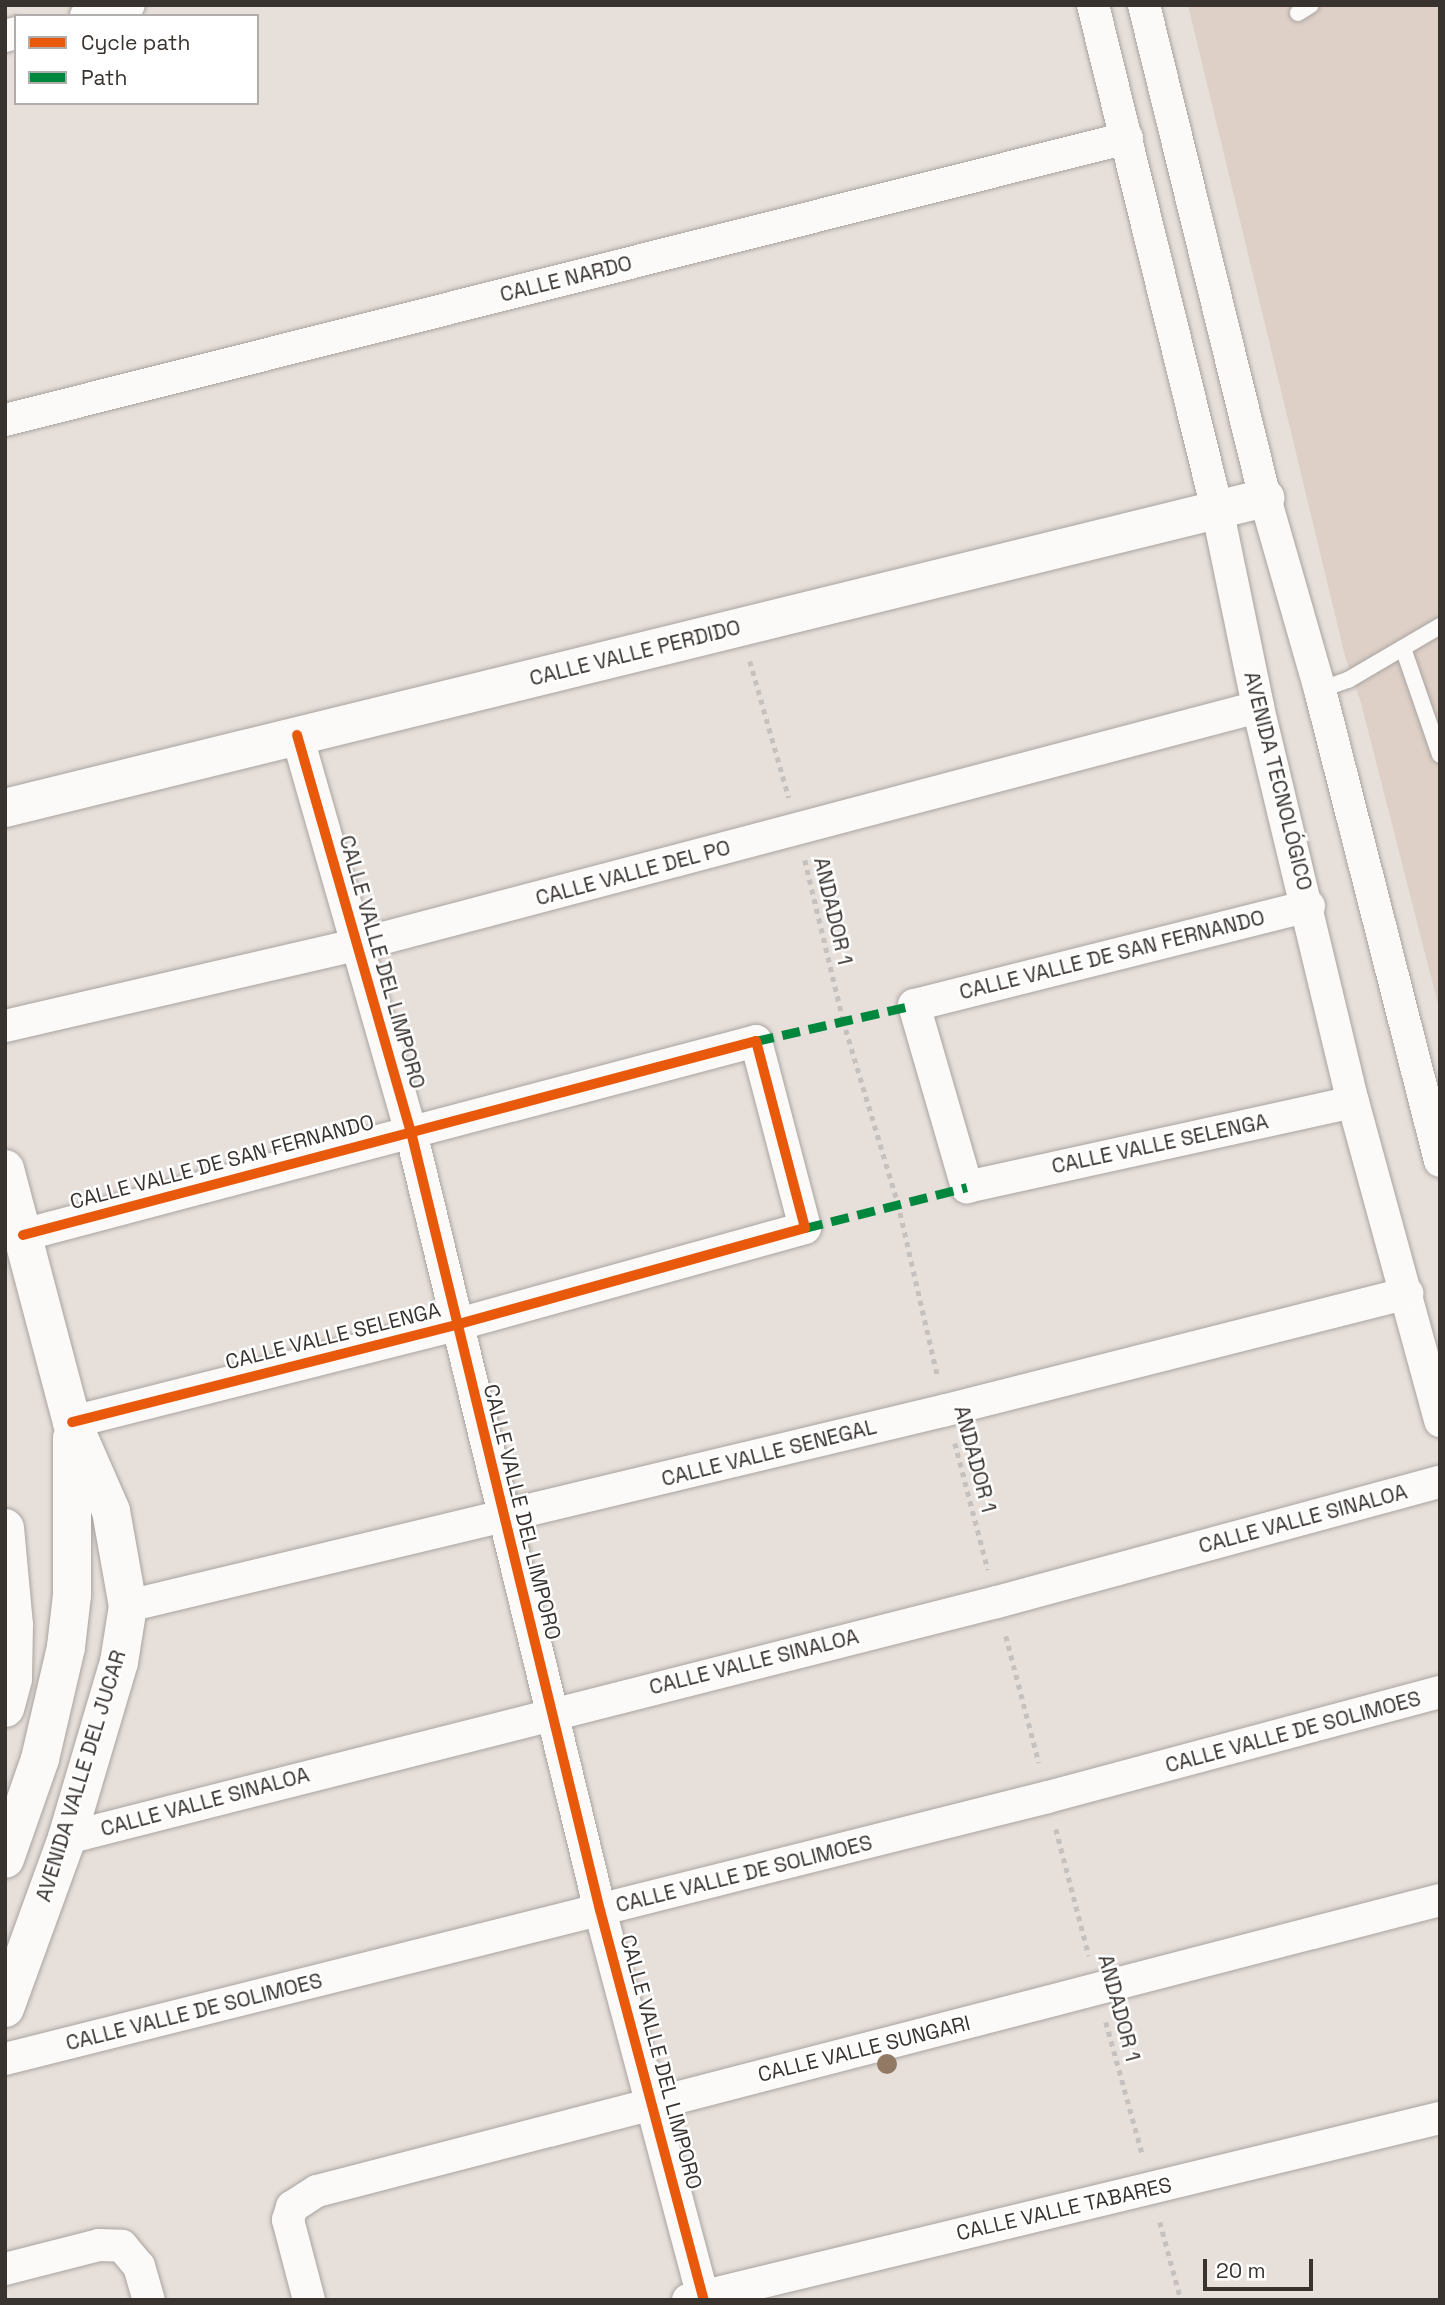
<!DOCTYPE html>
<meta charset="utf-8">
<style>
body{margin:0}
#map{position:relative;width:1445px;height:2305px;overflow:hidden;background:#e7dfda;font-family:"Space Grotesk",sans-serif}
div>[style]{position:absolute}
.built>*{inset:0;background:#ded0c7}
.path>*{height:4.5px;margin-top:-2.25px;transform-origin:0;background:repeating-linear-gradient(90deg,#c4c1bf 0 5px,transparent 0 10px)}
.roads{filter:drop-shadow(0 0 2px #a9a4a0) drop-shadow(0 0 2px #a9a4a0)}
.lane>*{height:16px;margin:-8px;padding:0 8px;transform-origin:8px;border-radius:8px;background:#fbfaf9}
.street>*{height:32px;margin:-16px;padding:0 16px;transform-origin:16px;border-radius:16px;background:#fbfaf9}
.secondary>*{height:38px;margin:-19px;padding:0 19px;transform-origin:19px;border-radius:19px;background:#fbfaf9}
.quiet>*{height:9px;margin-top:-4.5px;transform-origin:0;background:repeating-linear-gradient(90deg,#00873e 0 18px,transparent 0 27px)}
.cycleway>*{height:10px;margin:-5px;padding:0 5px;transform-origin:5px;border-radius:5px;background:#e8590c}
.trees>*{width:20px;height:20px;margin:-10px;border-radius:50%;background:#927964}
span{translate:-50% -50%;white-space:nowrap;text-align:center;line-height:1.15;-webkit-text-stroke:5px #fff;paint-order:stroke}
.street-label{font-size:21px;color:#393330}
.frame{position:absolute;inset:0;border:7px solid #393330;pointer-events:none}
.legend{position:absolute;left:14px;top:14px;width:245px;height:91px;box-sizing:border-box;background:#fff;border:2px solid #b0adac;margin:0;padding:9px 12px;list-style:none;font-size:21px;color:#393330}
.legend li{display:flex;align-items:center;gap:14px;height:35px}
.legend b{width:35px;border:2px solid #b0adac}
.scale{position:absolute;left:1203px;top:2259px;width:110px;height:32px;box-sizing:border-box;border:4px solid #393330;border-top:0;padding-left:9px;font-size:21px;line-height:24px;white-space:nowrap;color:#393330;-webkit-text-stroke:5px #fff;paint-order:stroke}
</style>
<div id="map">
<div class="built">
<i style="clip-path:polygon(1188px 5px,1440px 5px,1440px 1012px,1361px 703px,1345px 656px)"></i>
</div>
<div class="path">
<i style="left:750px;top:661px;width:142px;rotate:74.1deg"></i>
<i style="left:805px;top:860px;width:164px;rotate:76.6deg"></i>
<i style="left:843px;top:1020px;width:191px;rotate:73.3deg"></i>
<i style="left:898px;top:1203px;width:179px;rotate:77.1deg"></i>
<i style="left:955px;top:1443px;width:131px;rotate:75.4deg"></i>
<i style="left:1006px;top:1636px;width:131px;rotate:75.4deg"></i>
<i style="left:1056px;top:1829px;width:131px;rotate:75.4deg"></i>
<i style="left:1106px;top:2022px;width:139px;rotate:74.6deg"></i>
<i style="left:1160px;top:2222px;width:81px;rotate:74.9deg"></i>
</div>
<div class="roads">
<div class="lane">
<i style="left:1298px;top:13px;width:15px;rotate:-32deg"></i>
<i style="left:1403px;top:648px;width:113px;rotate:70.9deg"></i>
<i style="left:1320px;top:690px;width:30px;rotate:-20deg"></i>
<i style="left:1348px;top:680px;width:107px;rotate:-30.4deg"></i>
</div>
<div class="street">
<i style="left:1093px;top:5px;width:523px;rotate:76.18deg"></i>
<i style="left:1218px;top:513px;width:198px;rotate:78.3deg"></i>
<i style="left:1258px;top:707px;width:406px;rotate:76.5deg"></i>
<i style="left:1353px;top:1102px;width:331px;rotate:74.7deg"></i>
<i style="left:1144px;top:5px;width:508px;rotate:76.21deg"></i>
<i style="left:1265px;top:498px;width:200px;rotate:74deg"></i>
<i style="left:1320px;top:690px;width:486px;rotate:75.7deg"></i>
<i style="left:86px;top:16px;width:44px;rotate:-14.3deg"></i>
<i style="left:5px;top:36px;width:11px;rotate:-15deg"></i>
<i style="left:5px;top:420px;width:1157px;rotate:-14.11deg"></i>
<i style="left:297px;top:735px;width:413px;rotate:74deg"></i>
<i style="left:411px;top:1132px;width:801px;rotate:76.35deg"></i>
<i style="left:600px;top:1910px;width:404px;rotate:75.1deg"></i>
<i style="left:1309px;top:906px;width:407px;rotate:165.9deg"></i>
<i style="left:914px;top:1005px;width:190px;rotate:73.8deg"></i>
<i style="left:967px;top:1187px;width:395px;rotate:-12.4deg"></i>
<i style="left:5px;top:1026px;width:361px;rotate:-13deg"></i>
<i style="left:357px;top:945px;width:932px;rotate:-14.8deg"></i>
<i style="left:23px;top:1235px;width:758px;rotate:-14.82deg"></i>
<i style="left:756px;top:1041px;width:193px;rotate:75.3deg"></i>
<i style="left:805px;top:1228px;width:362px;rotate:164.5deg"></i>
<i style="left:456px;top:1325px;width:396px;rotate:165.8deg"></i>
<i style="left:128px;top:1606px;width:841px;rotate:-13.47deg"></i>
<i style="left:946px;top:1410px;width:476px;rotate:-14.2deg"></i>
<i style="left:67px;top:1838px;width:959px;rotate:-14.24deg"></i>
<i style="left:997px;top:1602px;width:459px;rotate:-15.2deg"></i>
<i style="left:5px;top:2059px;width:1075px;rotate:-14.1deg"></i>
<i style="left:1048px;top:1797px;width:406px;rotate:-15deg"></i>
<i style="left:5px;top:2269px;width:97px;rotate:-14.3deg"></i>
<i style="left:99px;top:2245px;width:23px;rotate:2deg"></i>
<i style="left:122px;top:2246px;width:26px;rotate:50deg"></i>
<i style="left:139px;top:2266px;width:35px;rotate:74deg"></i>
<i style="left:309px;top:2300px;width:83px;rotate:-104.7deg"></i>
<i style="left:288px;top:2220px;width:14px;rotate:-73deg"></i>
<i style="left:292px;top:2207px;width:30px;rotate:-33deg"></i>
<i style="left:317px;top:2191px;width:1160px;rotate:-14.53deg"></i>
<i style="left:688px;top:2300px;width:774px;rotate:-13.61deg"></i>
</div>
<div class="secondary">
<i style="left:5px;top:808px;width:1298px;rotate:-13.82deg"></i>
<i style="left:5px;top:1169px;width:262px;rotate:75.2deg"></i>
<i style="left:72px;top:1422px;width:97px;rotate:66.3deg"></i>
<i style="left:111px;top:1511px;width:97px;rotate:79.9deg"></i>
<i style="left:128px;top:1606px;width:57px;rotate:99.1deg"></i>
<i style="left:119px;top:1662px;width:184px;rotate:106.5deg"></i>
<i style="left:67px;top:1838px;width:181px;rotate:110deg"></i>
<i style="left:5px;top:1528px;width:97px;rotate:84.7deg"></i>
<i style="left:14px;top:1625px;width:54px;rotate:91.1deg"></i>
<i style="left:13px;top:1679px;width:30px;rotate:105deg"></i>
<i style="left:5px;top:1859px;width:106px;rotate:-70.7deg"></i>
<i style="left:40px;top:1759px;width:115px;rotate:-76.9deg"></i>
<i style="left:66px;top:1647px;width:52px;rotate:-83.4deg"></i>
<i style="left:72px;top:1595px;width:157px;rotate:-90deg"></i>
</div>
</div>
<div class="quiet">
<i style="left:756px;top:1041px;width:162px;rotate:-12.8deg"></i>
<i style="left:805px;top:1228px;width:167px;rotate:-14.2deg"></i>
</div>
<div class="cycleway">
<i style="left:297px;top:735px;width:413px;rotate:74deg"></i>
<i style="left:411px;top:1132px;width:801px;rotate:76.35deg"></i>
<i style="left:600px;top:1910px;width:404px;rotate:75.1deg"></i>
<i style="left:23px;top:1235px;width:758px;rotate:-14.82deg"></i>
<i style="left:756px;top:1041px;width:193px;rotate:75.3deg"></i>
<i style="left:805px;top:1228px;width:362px;rotate:164.5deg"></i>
<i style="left:456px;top:1325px;width:396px;rotate:165.8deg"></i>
</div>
<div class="trees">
<i style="left:887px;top:2064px"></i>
</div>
<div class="street-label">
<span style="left:566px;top:279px;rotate:-14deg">CALLE NARDO</span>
<span style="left:635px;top:653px;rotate:-14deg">CALLE VALLE PERDIDO</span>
<span style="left:1278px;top:781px;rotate:76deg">AVENIDA TECNOLÓGICO</span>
<span style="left:633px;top:873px;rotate:-15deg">CALLE VALLE DEL PO</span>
<span style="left:833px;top:911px;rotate:77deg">ANDADOR 1</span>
<span style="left:1112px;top:955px;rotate:-14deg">CALLE VALLE DE SAN FERNANDO</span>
<span style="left:382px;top:962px;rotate:74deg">CALLE VALLE DEL LIMPORO</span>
<span style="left:1160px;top:1144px;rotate:-12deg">CALLE VALLE SELENGA</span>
<span style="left:222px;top:1162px;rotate:-15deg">CALLE VALLE DE SAN FERNANDO</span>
<span style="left:333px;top:1336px;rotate:-14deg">CALLE VALLE SELENGA</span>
<span style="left:769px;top:1453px;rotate:-14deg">CALLE VALLE SENEGAL</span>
<span style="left:975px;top:1459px;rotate:75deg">ANDADOR 1</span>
<span style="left:522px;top:1512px;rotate:76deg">CALLE VALLE DEL LIMPORO</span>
<span style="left:1303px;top:1519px;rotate:-15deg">CALLE VALLE SINALOA</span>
<span style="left:754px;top:1662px;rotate:-14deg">CALLE VALLE SINALOA</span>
<span style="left:1293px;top:1732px;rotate:-15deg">CALLE VALLE DE SOLIMOES</span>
<span style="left:81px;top:1776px;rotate:-73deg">AVENIDA VALLE DEL JUCAR</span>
<span style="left:205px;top:1802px;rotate:-15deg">CALLE VALLE SINALOA</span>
<span style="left:744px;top:1874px;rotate:-14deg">CALLE VALLE DE SOLIMOES</span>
<span style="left:1119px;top:2008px;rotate:75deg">ANDADOR 1</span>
<span style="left:194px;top:2012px;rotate:-14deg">CALLE VALLE DE SOLIMOES</span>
<span style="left:864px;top:2049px;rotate:-14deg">CALLE VALLE SUNGARI</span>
<span style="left:661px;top:2062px;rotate:75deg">CALLE VALLE DEL LIMPORO</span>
<span style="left:1064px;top:2209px;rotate:-13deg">CALLE VALLE TABARES</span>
</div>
<div class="frame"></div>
<ul class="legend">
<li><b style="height:9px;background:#e8590c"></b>Cycle path</li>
<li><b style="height:9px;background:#00873e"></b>Path</li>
</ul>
<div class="scale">20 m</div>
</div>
